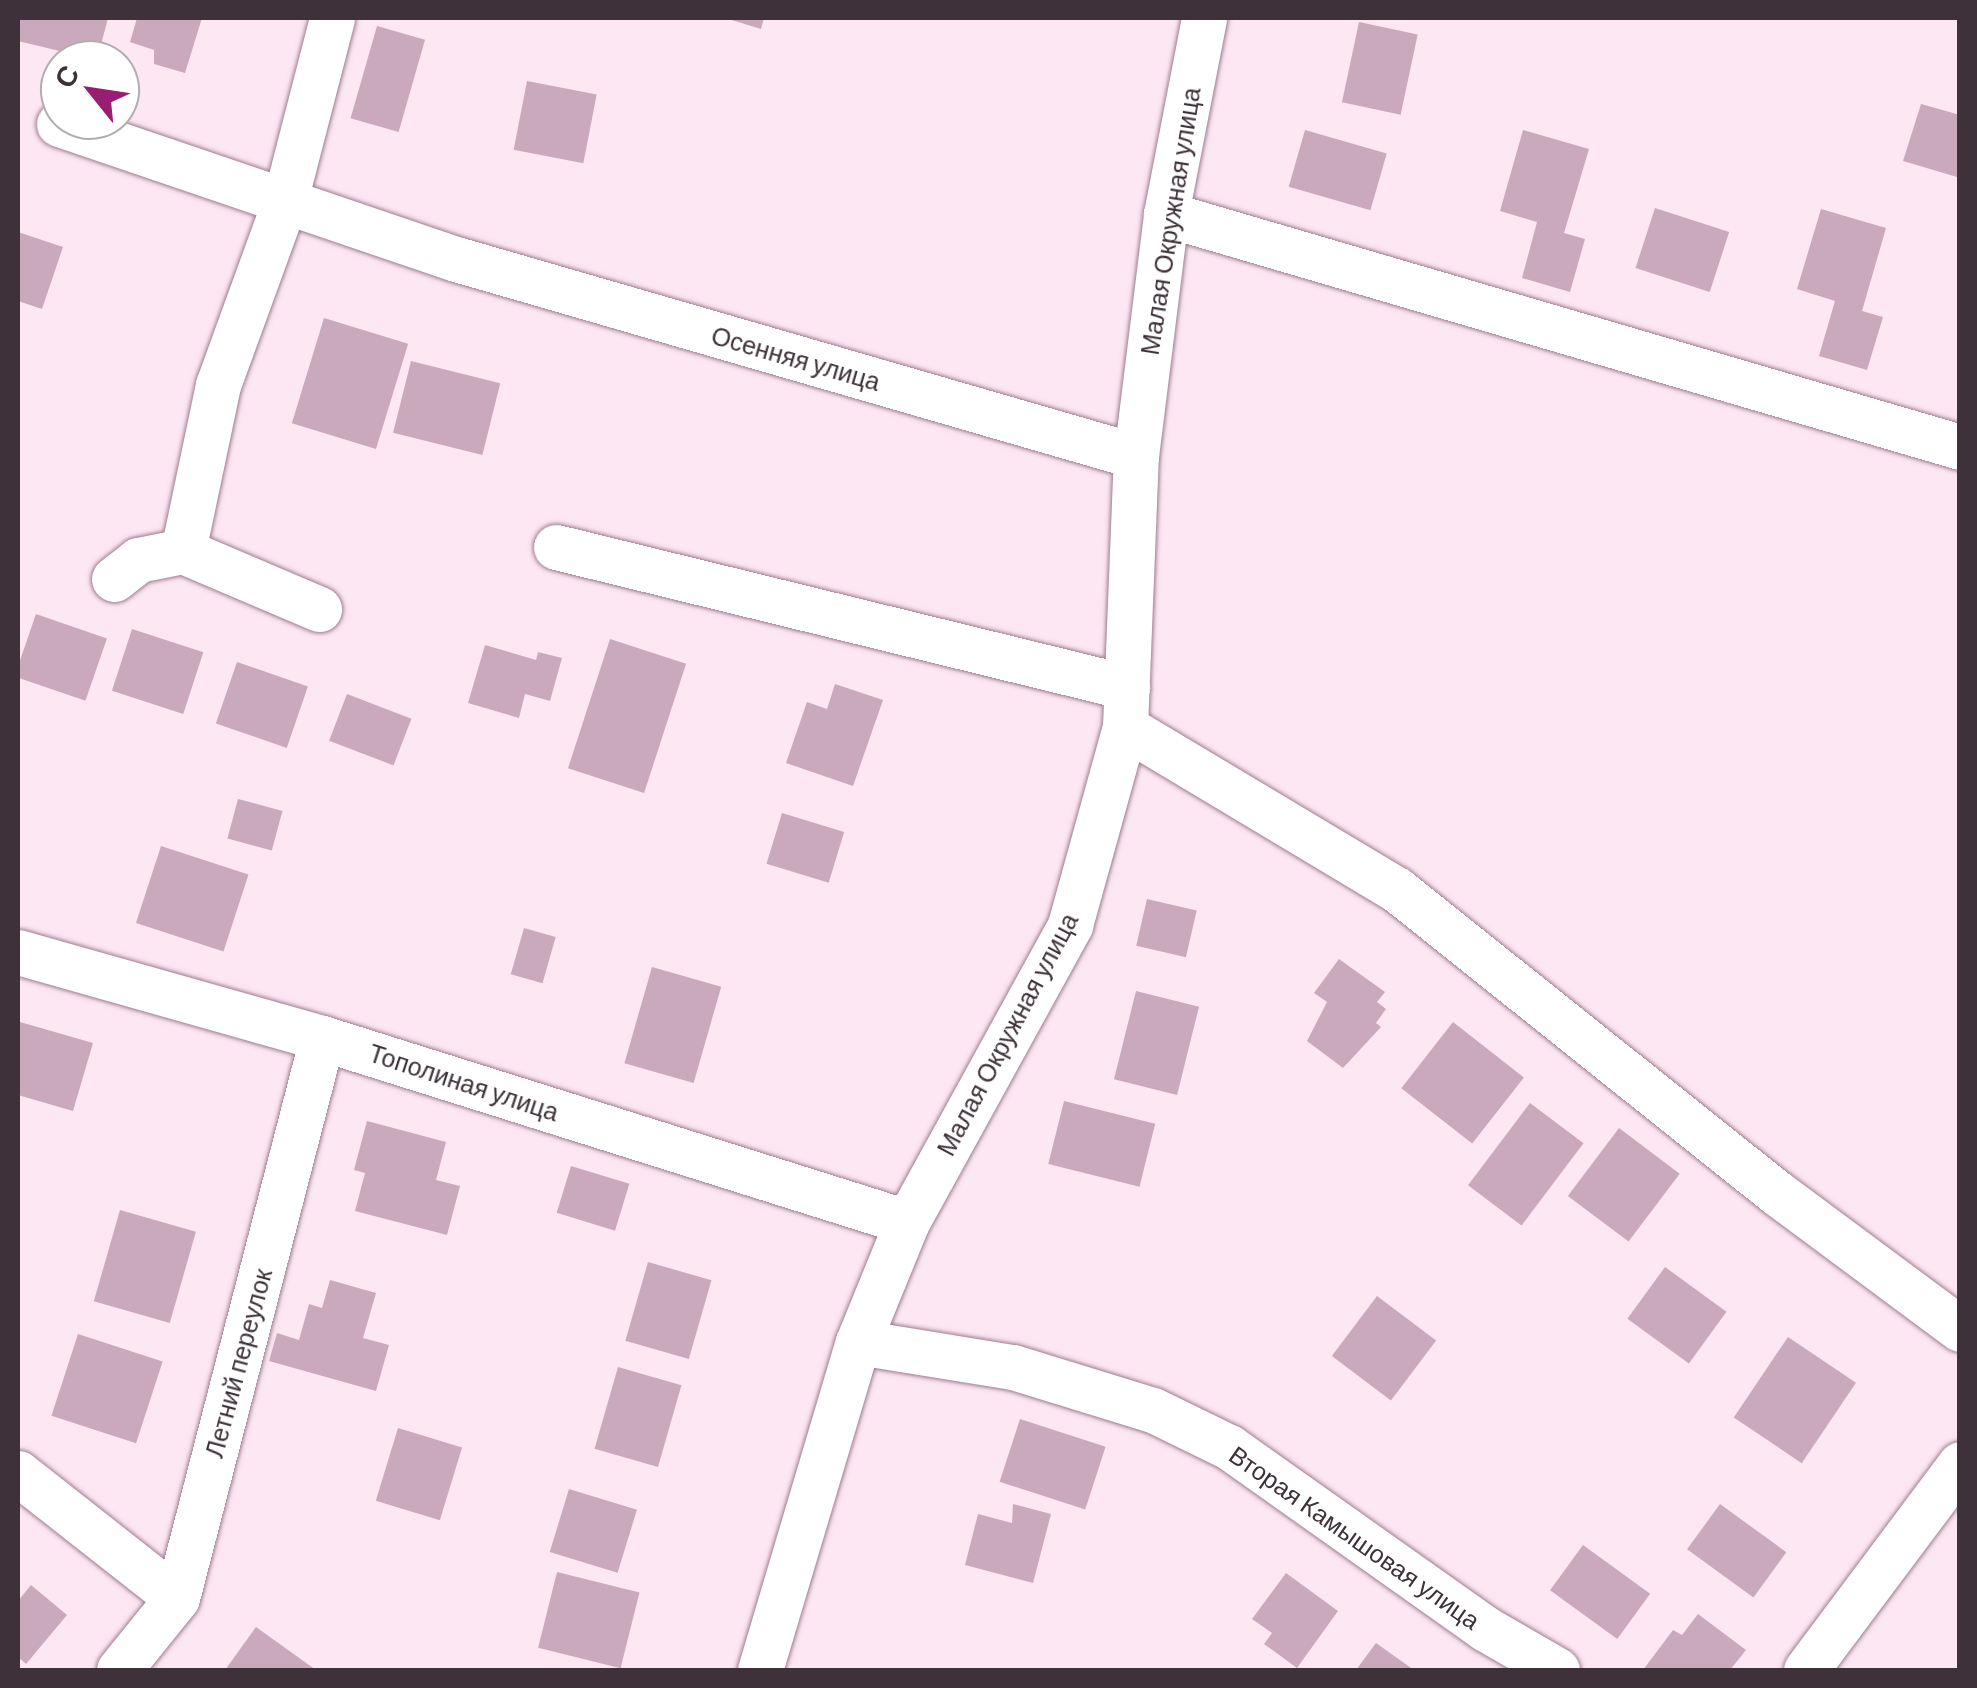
<!DOCTYPE html>
<meta charset="utf-8">
<style>
body{margin:0}
#map{position:relative;width:1977px;height:1688px;overflow:hidden;background:#fde7f3;font-family:Barlow,sans-serif}
div>[style]{position:absolute}
.building>*{inset:0;background:#cba9bc;transform-origin:0 0}
.roads{filter:drop-shadow(0 0 2px #9d7d8f) drop-shadow(0 0 2px #9d7d8f)}
.minor>*{height:45px;margin:-22.5px;padding:0 22.5px;transform-origin:22.5px;border-radius:22.5px;background:#fff}
span{translate:-50% -50%;white-space:nowrap;text-align:center;line-height:1.15;-webkit-text-stroke:8px #fff;paint-order:stroke}
.street-label{font-size:25px;color:#3f3139}
.frame{position:absolute;inset:0;border:20px solid #3f3139;pointer-events:none}
.north{position:absolute;left:40px;top:40px;width:100px;height:100px;box-sizing:border-box;background:#fff;border:2px solid #b2adb0;border-radius:50%;rotate:300deg;font-size:28px;font-weight:700;line-height:40px;text-align:center;color:#3f3139}
.north::after{content:'';display:block;margin:auto;width:35px;height:45px;background:#9a1d74;clip-path:polygon(50% 0,100% 100%,50% 72%,0 100%)}
</style>
<div id="map">
<div class="building">
<i style="clip-path:polygon(18px 18px,108px 18px,97px 60px,18px 41px)"></i>
<i style="clip-path:polygon(137px 18px,202px 18px,185px 73px,154px 64px,154px 50px,130px 42px)"></i>
<i style="clip-path:polygon(725px 18px,764px 18px,761px 29px)"></i>
<i style="left:1359px;top:22px;width:60px;height:82px;rotate:12deg"></i>
<i style="left:377px;top:26px;width:50px;height:96px;rotate:16deg"></i>
<i style="left:527px;top:81px;width:71px;height:70px;rotate:11deg"></i>
<i style="clip-path:polygon(1921px 104px,1960px 115px,1957px 177px,1903px 161px)"></i>
<i style="left:1305px;top:130px;width:85px;height:59px;rotate:16deg"></i>
<i style="clip-path:polygon(1523px 130px,1589px 149px,1564px 233px,1585px 239px,1570px 292px,1522px 278px,1537px 222px,1500px 211px)"></i>
<i style="left:1655px;top:208px;width:78px;height:63px;rotate:18deg"></i>
<i style="clip-path:polygon(1821px 209px,1886px 228px,1862px 311px,1883px 317px,1867px 370px,1819px 356px,1835px 301px,1797px 289px)"></i>
<i style="clip-path:polygon(18px 232px,63px 247px,42px 309px,18px 301px)"></i>
<i style="left:324px;top:318px;width:88px;height:110px;rotate:17deg"></i>
<i style="left:411px;top:361px;width:92px;height:74px;rotate:14deg"></i>
<i style="left:36px;top:614px;width:75px;height:66px;rotate:19deg"></i>
<i style="left:132px;top:629px;width:75px;height:65px;rotate:18deg"></i>
<i style="left:610px;top:639px;width:80px;height:136px;rotate:18deg"></i>
<i style="clip-path:polygon(485px 645px,536px 660px,538px 652px,562px 658px,550px 701px,525px 694px,519px 718px,468px 703px)"></i>
<i style="left:237px;top:662px;width:75px;height:65px;rotate:19deg"></i>
<i style="clip-path:polygon(835px 684px,883px 700px,853px 786px,786px 763px,807px 702px,827px 709px)"></i>
<i style="left:347px;top:694px;width:69px;height:50px;rotate:21deg"></i>
<i style="left:238px;top:799px;width:46px;height:41px;rotate:15deg"></i>
<i style="left:782px;top:813px;width:65px;height:53px;rotate:17deg"></i>
<i style="left:161px;top:846px;width:92px;height:81px;rotate:18deg"></i>
<i style="left:1147px;top:899px;width:51px;height:48px;rotate:13deg"></i>
<i style="left:524px;top:928px;width:33px;height:48px;rotate:16deg"></i>
<i style="clip-path:polygon(1339px 959px,1385px 992px,1377px 1002px,1386px 1009px,1376px 1023px,1381px 1027px,1343px 1068px,1307px 1041px,1327px 1002px,1314px 993px)"></i>
<i style="left:652px;top:967px;width:72px;height:100px;rotate:16deg"></i>
<i style="left:1136px;top:991px;width:65px;height:91px;rotate:14deg"></i>
<i style="clip-path:polygon(20px 1022px,93px 1043px,73px 1111px,18px 1095px)"></i>
<i style="left:1453px;top:1022px;width:90px;height:84px;rotate:38deg"></i>
<i style="left:1064px;top:1101px;width:94px;height:65px;rotate:14deg"></i>
<i style="left:1530px;top:1103px;width:67px;height:103px;rotate:37deg"></i>
<i style="clip-path:polygon(367px 1121px,446px 1142px,436px 1180px,460px 1186px,447px 1235px,355px 1211px,365px 1173px,354px 1170px)"></i>
<i style="left:1619px;top:1128px;width:76px;height:85px;rotate:37deg"></i>
<i style="left:571px;top:1166px;width:61px;height:49px;rotate:17deg"></i>
<i style="left:120px;top:1210px;width:79px;height:95px;rotate:16deg"></i>
<i style="left:648px;top:1262px;width:66px;height:82px;rotate:16deg"></i>
<i style="left:1665px;top:1267px;width:76px;height:64px;rotate:36deg"></i>
<i style="clip-path:polygon(330px 1280px,376px 1293px,363px 1338px,389px 1345px,376px 1391px,269px 1361px,277px 1333px,299px 1340px,309px 1304px,322px 1308px)"></i>
<i style="left:1377px;top:1296px;width:74px;height:75px;rotate:37deg"></i>
<i style="left:78px;top:1334px;width:89px;height:86px;rotate:18deg"></i>
<i style="left:1788px;top:1337px;width:82px;height:97px;rotate:34deg"></i>
<i style="left:618px;top:1367px;width:66px;height:85px;rotate:16deg"></i>
<i style="left:1020px;top:1419px;width:90px;height:66px;rotate:18deg"></i>
<i style="left:398px;top:1428px;width:67px;height:76px;rotate:17deg"></i>
<i style="left:569px;top:1489px;width:71px;height:66px;rotate:17deg"></i>
<i style="clip-path:polygon(1013px 1504px,1051px 1514px,1033px 1583px,965px 1565px,978px 1514px,1012px 1523px)"></i>
<i style="left:1720px;top:1504px;width:82px;height:56px;rotate:36deg"></i>
<i style="left:1583px;top:1545px;width:83px;height:56px;rotate:36deg"></i>
<i style="left:557px;top:1572px;width:85px;height:78px;rotate:14deg"></i>
<i style="clip-path:polygon(1286px 1573px,1338px 1611px,1297px 1668px,1264px 1644px,1272px 1633px,1252px 1619px)"></i>
<i style="clip-path:polygon(31px 1585px,67px 1615px,26px 1664px,18px 1657px,18px 1601px)"></i>
<i style="clip-path:polygon(1698px 1614px,1746px 1650px,1730px 1670px,1643px 1670px,1673px 1630px,1682px 1635px)"></i>
<i style="clip-path:polygon(256px 1627px,316px 1670px,225px 1670px)"></i>
<i style="clip-path:polygon(1376px 1643px,1414px 1670px,1356px 1670px)"></i>
</div>
<div class="roads">
<div class="minor">
<i style="left:59px;top:124px;width:419px;rotate:18.8deg"></i>
<i style="left:456px;top:259px;width:708px;rotate:16.16deg"></i>
<i style="left:1166px;top:214px;width:827px;rotate:16.35deg"></i>
<i style="left:556px;top:547px;width:588px;rotate:13.78deg"></i>
<i style="left:183px;top:551px;width:170px;rotate:-78.1deg"></i>
<i style="left:218px;top:385px;width:193px;rotate:-70deg"></i>
<i style="left:284px;top:204px;width:192px;rotate:-75.5deg"></i>
<i style="left:114px;top:579px;width:31px;rotate:-38deg"></i>
<i style="left:138px;top:560px;width:46px;rotate:-11.3deg"></i>
<i style="left:183px;top:551px;width:148px;rotate:23.1deg"></i>
<i style="left:1125px;top:727px;width:316px;rotate:30.9deg"></i>
<i style="left:1396px;top:889px;width:487px;rotate:38.6deg"></i>
<i style="left:1777px;top:1193px;width:228px;rotate:36.6deg"></i>
<i style="left:18px;top:952px;width:316px;rotate:15.8deg"></i>
<i style="left:322px;top:1038px;width:613px;rotate:17.46deg"></i>
<i style="left:858px;top:1342px;width:157px;rotate:9.2deg"></i>
<i style="left:1013px;top:1367px;width:146px;rotate:17.1deg"></i>
<i style="left:1153px;top:1410px;width:85px;rotate:26deg"></i>
<i style="left:1229px;top:1447px;width:315px;rotate:35.3deg"></i>
<i style="left:1486px;top:1629px;width:82px;rotate:30deg"></i>
<i style="left:18px;top:1473px;width:202px;rotate:38.2deg"></i>
<i style="left:119px;top:1670px;width:92px;rotate:-51.1deg"></i>
<i style="left:177px;top:1598px;width:578px;rotate:-75.48deg"></i>
<i style="left:760px;top:1670px;width:342px;rotate:-73.4deg"></i>
<i style="left:858px;top:1342px;width:130px;rotate:-67.8deg"></i>
<i style="left:907px;top:1222px;width:339px;rotate:-61.2deg"></i>
<i style="left:1070px;top:925px;width:205px;rotate:-74.5deg"></i>
<i style="left:1125px;top:727px;width:271px;rotate:-87.7deg"></i>
<i style="left:1136px;top:456px;width:244px;rotate:-82.9deg"></i>
<i style="left:1166px;top:214px;width:200px;rotate:-79deg"></i>
<i style="left:1806px;top:1670px;width:257px;rotate:-53.2deg"></i>
</div>
</div>
<div class="street-label">
<span style="left:1170px;top:221px;rotate:-81deg">Малая Окружная улица</span>
<span style="left:796px;top:358px;rotate:16deg">Осенняя улица</span>
<span style="left:1007px;top:1034px;rotate:-62deg">Малая Окружная улица</span>
<span style="left:464px;top:1082px;rotate:18deg">Тополиная улица</span>
<span style="left:238px;top:1363px;rotate:-75deg">Летний переулок</span>
<span style="left:1355px;top:1537px;rotate:35deg">Вторая Камышовая улица</span>
</div>
<div class="frame"></div>
<div class="north">С</div>
</div>
